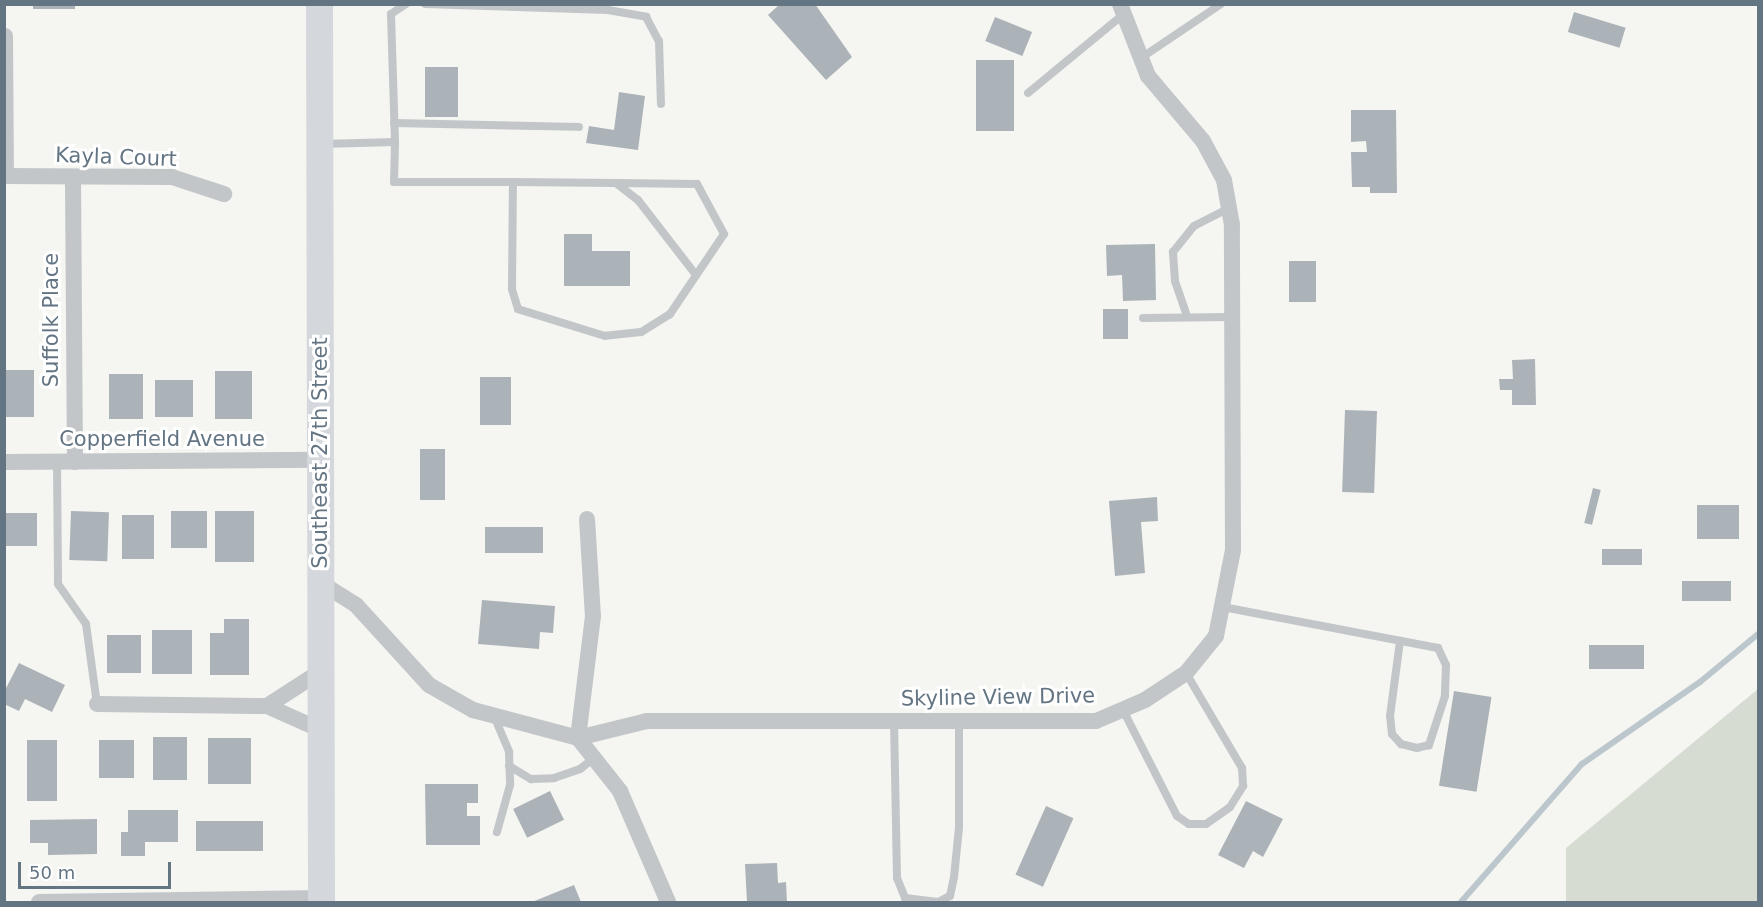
<!DOCTYPE html>
<style>
body{margin:0}
#map{position:relative;width:1763px;height:907px;overflow:hidden;background:#f5f5f1;font-family:"DejaVu Sans",sans-serif}
div>[style]{position:absolute}
.green>*{inset:0;background:#d6dcd2}
.stream>*{height:6px;margin:-3px;padding:0 3px;transform-origin:3px;border-radius:3px;background:#bbc7cc}
.building>*{inset:0;background:#acb3b8;transform-origin:0 0}
.service>*{height:8px;margin:-4px;padding:0 4px;transform-origin:4px;border-radius:4px;background:#c2c6c9}
.minor>*{height:16px;margin:-8px;padding:0 8px;transform-origin:8px;border-radius:8px;background:#c2c6c9}
.primary>*{height:27px;margin:-13.5px;padding:0 13.5px;transform-origin:13.5px;border-radius:13.5px;background:#d4d8dc}
span{translate:-50% -50%;white-space:nowrap;text-align:center;line-height:1.15;-webkit-text-stroke:6px #fff;paint-order:stroke}
.street-label{font-size:21px;color:#637483}
.frame{position:absolute;inset:0;border:6px solid #637483;pointer-events:none}
.scale{position:absolute;left:18px;top:862px;width:153px;height:27px;box-sizing:border-box;border:3px solid #637483;border-top:0;padding-left:8px;font-size:18px;line-height:21px;white-space:nowrap;color:#637483;-webkit-text-stroke:4px #fff;paint-order:stroke}
</style>
<div id="map">
<div class="green">
<i style="clip-path:polygon(1758px 689px,1758px 902px,1566px 902px,1566px 848px)"></i>
</div>
<div class="stream">
<i style="left:1461px;top:902px;width:184px;rotate:-48.8deg"></i>
<i style="left:1582px;top:764px;width:144px;rotate:-34.8deg"></i>
<i style="left:1700px;top:682px;width:75px;rotate:-39.6deg"></i>
</div>
<div class="building">
<i style="left:33px;top:4px;width:42px;height:5px"></i>
<i style="clip-path:polygon(780px 4px,815px 4px,852px 57px,826px 80px,768px 15px)"></i>
<i style="left:1574px;top:12px;width:54px;height:21px;rotate:17deg"></i>
<i style="left:995px;top:17px;width:40px;height:26px;rotate:22deg"></i>
<i style="left:976px;top:60px;width:38px;height:71px"></i>
<i style="left:425px;top:67px;width:33px;height:50px"></i>
<i style="clip-path:polygon(619px 92px,645px 96px,638px 150px,586px 143px,589px 126px,614px 130px)"></i>
<i style="clip-path:polygon(1351px 110px,1396px 110px,1397px 193px,1370px 193px,1370px 187px,1352px 187px,1351px 152px,1367px 152px,1366px 141px,1351px 142px)"></i>
<i style="clip-path:polygon(564px 234px,592px 234px,592px 251px,630px 251px,630px 286px,564px 286px)"></i>
<i style="clip-path:polygon(1155px 244px,1156px 300px,1123px 301px,1122px 275px,1107px 276px,1106px 245px)"></i>
<i style="left:1289px;top:261px;width:27px;height:41px"></i>
<i style="left:1103px;top:309px;width:25px;height:30px"></i>
<i style="clip-path:polygon(1535px 359px,1536px 405px,1512px 405px,1512px 390px,1500px 390px,1499px 379px,1513px 379px,1512px 360px)"></i>
<i style="left:4px;top:370px;width:30px;height:47px"></i>
<i style="left:215px;top:371px;width:37px;height:48px"></i>
<i style="left:109px;top:374px;width:34px;height:45px"></i>
<i style="left:480px;top:377px;width:31px;height:48px"></i>
<i style="left:155px;top:380px;width:38px;height:37px"></i>
<i style="left:1345px;top:410px;width:32px;height:82px;rotate:2deg"></i>
<i style="left:420px;top:449px;width:25px;height:51px"></i>
<i style="left:1593px;top:488px;width:8px;height:36px;rotate:14deg"></i>
<i style="clip-path:polygon(1157px 497px,1158px 521px,1141px 522px,1145px 573px,1115px 576px,1109px 501px)"></i>
<i style="left:1697px;top:505px;width:42px;height:34px"></i>
<i style="left:71px;top:511px;width:38px;height:49px;rotate:2deg"></i>
<i style="left:171px;top:511px;width:36px;height:37px"></i>
<i style="left:215px;top:511px;width:39px;height:51px"></i>
<i style="left:4px;top:513px;width:33px;height:33px"></i>
<i style="left:122px;top:515px;width:32px;height:44px"></i>
<i style="left:485px;top:527px;width:58px;height:26px"></i>
<i style="left:1602px;top:549px;width:40px;height:16px"></i>
<i style="left:1682px;top:581px;width:49px;height:20px"></i>
<i style="clip-path:polygon(482px 600px,555px 606px,553px 633px,540px 632px,539px 649px,478px 644px)"></i>
<i style="clip-path:polygon(224px 619px,249px 619px,249px 675px,210px 675px,210px 633px,224px 633px)"></i>
<i style="left:152px;top:630px;width:40px;height:44px"></i>
<i style="left:107px;top:635px;width:34px;height:38px"></i>
<i style="left:1589px;top:645px;width:55px;height:24px"></i>
<i style="clip-path:polygon(19px 663px,65px 685px,52px 712px,25px 699px,19px 711px,4px 704px,4px 692px)"></i>
<i style="left:1454px;top:691px;width:38px;height:96px;rotate:9deg"></i>
<i style="left:153px;top:737px;width:34px;height:43px"></i>
<i style="left:208px;top:738px;width:43px;height:46px"></i>
<i style="left:27px;top:740px;width:30px;height:61px"></i>
<i style="left:99px;top:740px;width:35px;height:38px"></i>
<i style="clip-path:polygon(425px 784px,478px 784px,478px 803px,467px 803px,467px 816px,480px 816px,480px 845px,426px 845px)"></i>
<i style="left:550px;top:791px;width:32px;height:41px;rotate:64deg"></i>
<i style="clip-path:polygon(1246px 801px,1283px 819px,1263px 857px,1253px 851px,1244px 868px,1218px 855px)"></i>
<i style="left:1046px;top:806px;width:30px;height:75px;rotate:24deg"></i>
<i style="clip-path:polygon(128px 810px,178px 810px,178px 842px,145px 842px,145px 856px,121px 856px,121px 832px,128px 832px)"></i>
<i style="clip-path:polygon(97px 819px,97px 854px,48px 855px,48px 843px,30px 843px,30px 820px)"></i>
<i style="left:196px;top:821px;width:67px;height:30px"></i>
<i style="clip-path:polygon(777px 863px,778px 883px,786px 882px,787px 902px,747px 902px,745px 864px)"></i>
<i style="clip-path:polygon(574px 885px,581px 902px,532px 902px)"></i>
</div>
<div class="service">
<i style="left:425px;top:4px;width:183px;rotate:1.9deg"></i>
<i style="left:608px;top:10px;width:39px;rotate:10deg"></i>
<i style="left:646px;top:17px;width:27px;rotate:62deg"></i>
<i style="left:659px;top:41px;width:63px;rotate:88.2deg"></i>
<i style="left:1141px;top:58px;width:97px;rotate:-34deg"></i>
<i style="left:1028px;top:93px;width:124px;rotate:-39.5deg"></i>
<i style="left:394px;top:123px;width:185px;rotate:1.2deg"></i>
<i style="left:395px;top:142px;width:40px;rotate:91.4deg"></i>
<i style="left:394px;top:182px;width:119px"></i>
<i style="left:513px;top:182px;width:103px;rotate:0.6deg"></i>
<i style="left:616px;top:183px;width:81px;rotate:0.7deg"></i>
<i style="left:697px;top:184px;width:57px;rotate:61.6deg"></i>
<i style="left:724px;top:234px;width:97px;rotate:124deg"></i>
<i style="left:670px;top:314px;width:34px;rotate:148deg"></i>
<i style="left:641px;top:332px;width:36px;rotate:174deg"></i>
<i style="left:605px;top:336px;width:91px;rotate:-162.8deg"></i>
<i style="left:518px;top:309px;width:21px;rotate:-107deg"></i>
<i style="left:512px;top:289px;width:107px;rotate:-89.5deg"></i>
<i style="left:322px;top:144px;width:73px;rotate:-1.6deg"></i>
<i style="left:395px;top:142px;width:128px;rotate:-91.8deg"></i>
<i style="left:391px;top:14px;width:18px;rotate:-34deg"></i>
<i style="left:616px;top:183px;width:28px;rotate:38deg"></i>
<i style="left:638px;top:200px;width:95px;rotate:52.3deg"></i>
<i style="left:1187px;top:316px;width:37px;rotate:-109deg"></i>
<i style="left:1175px;top:281px;width:29px;rotate:-94deg"></i>
<i style="left:1173px;top:252px;width:33px;rotate:-51deg"></i>
<i style="left:1194px;top:226px;width:39px;rotate:-27deg"></i>
<i style="left:1143px;top:318px;width:89px;rotate:-0.6deg"></i>
<i style="left:57px;top:462px;width:122px;rotate:89.5deg"></i>
<i style="left:58px;top:584px;width:49px;rotate:55deg"></i>
<i style="left:86px;top:624px;width:81px;rotate:82.2deg"></i>
<i style="left:1223px;top:607px;width:219px;rotate:10.8deg"></i>
<i style="left:1438px;top:648px;width:19px;rotate:65deg"></i>
<i style="left:1446px;top:665px;width:31px;rotate:92deg"></i>
<i style="left:1445px;top:696px;width:52px;rotate:108.1deg"></i>
<i style="left:1429px;top:745px;width:12px;rotate:166deg"></i>
<i style="left:1417px;top:748px;width:16px;rotate:-166deg"></i>
<i style="left:1401px;top:744px;width:13px;rotate:-132deg"></i>
<i style="left:1392px;top:734px;width:18px;rotate:-96deg"></i>
<i style="left:1390px;top:716px;width:76px;rotate:-82.4deg"></i>
<i style="left:1123px;top:710px;width:119px;rotate:63deg"></i>
<i style="left:1177px;top:816px;width:14px;rotate:34deg"></i>
<i style="left:1189px;top:824px;width:17px"></i>
<i style="left:1206px;top:824px;width:29px;rotate:-35deg"></i>
<i style="left:1230px;top:807px;width:25px;rotate:-58deg"></i>
<i style="left:1243px;top:786px;width:18px;rotate:-93deg"></i>
<i style="left:1242px;top:768px;width:110px;rotate:-120.5deg"></i>
<i style="left:494px;top:716px;width:39px;rotate:67deg"></i>
<i style="left:509px;top:752px;width:33px;rotate:88deg"></i>
<i style="left:510px;top:785px;width:49px;rotate:105.5deg"></i>
<i style="left:894px;top:721px;width:157px;rotate:88.9deg"></i>
<i style="left:897px;top:878px;width:22px;rotate:68deg"></i>
<i style="left:905px;top:898px;width:33px;rotate:7deg"></i>
<i style="left:938px;top:902px;width:13px;rotate:-27deg"></i>
<i style="left:950px;top:896px;width:19px;rotate:-78deg"></i>
<i style="left:954px;top:877px;width:49px;rotate:-84.2deg"></i>
<i style="left:959px;top:828px;width:107px;rotate:-90deg"></i>
<i style="left:509px;top:766px;width:26px;rotate:31deg"></i>
<i style="left:531px;top:779px;width:23px;rotate:-2deg"></i>
<i style="left:554px;top:778px;width:28px;rotate:-19deg"></i>
<i style="left:580px;top:769px;width:18px;rotate:-38deg"></i>
</div>
<div class="minor">
<i style="left:5px;top:36px;width:140px;rotate:89.6deg"></i>
<i style="left:4px;top:176px;width:168px;rotate:0.3deg"></i>
<i style="left:172px;top:177px;width:55px;rotate:18.1deg"></i>
<i style="left:73px;top:178px;width:284px;rotate:89.6deg"></i>
<i style="left:4px;top:462px;width:316px;rotate:-0.4deg"></i>
<i style="left:587px;top:519px;width:97px;rotate:86.5deg"></i>
<i style="left:593px;top:616px;width:123px;rotate:97deg"></i>
<i style="left:578px;top:738px;width:68px;rotate:51.6deg"></i>
<i style="left:620px;top:791px;width:121px;rotate:66.6deg"></i>
<i style="left:321px;top:583px;width:41px;rotate:32.2deg"></i>
<i style="left:356px;top:605px;width:108px;rotate:47.6deg"></i>
<i style="left:429px;top:685px;width:51px;rotate:29.6deg"></i>
<i style="left:473px;top:710px;width:109px;rotate:14.9deg"></i>
<i style="left:578px;top:738px;width:71px;rotate:-13.8deg"></i>
<i style="left:647px;top:721px;width:449px"></i>
<i style="left:1096px;top:721px;width:53px;rotate:-23.2deg"></i>
<i style="left:1145px;top:700px;width:49px;rotate:-33.4deg"></i>
<i style="left:1186px;top:673px;width:48px;rotate:-51deg"></i>
<i style="left:1216px;top:636px;width:88px;rotate:-78.8deg"></i>
<i style="left:1233px;top:550px;width:325px;rotate:-90.2deg"></i>
<i style="left:1232px;top:225px;width:46px;rotate:-100.1deg"></i>
<i style="left:1224px;top:180px;width:44px;rotate:-118.3deg"></i>
<i style="left:1203px;top:141px;width:85px;rotate:-130.2deg"></i>
<i style="left:1148px;top:76px;width:77px;rotate:-111.3deg"></i>
<i style="left:97px;top:704px;width:170px;rotate:0.7deg"></i>
<i style="left:267px;top:706px;width:59px;rotate:24deg"></i>
<i style="left:267px;top:706px;width:64px;rotate:-32.9deg"></i>
<i style="left:39px;top:902px;width:282px;rotate:-0.8deg"></i>
</div>
<div class="primary">
<i style="left:319px;top:4px;width:898px;rotate:89.87deg"></i>
</div>
<div class="street-label">
<span style="left:116px;top:157px;rotate:2deg">Kayla Court</span>
<span style="left:51px;top:320px;rotate:-90deg">Suffolk Place</span>
<span style="left:162px;top:439px">Copperfield Avenue</span>
<span style="left:320px;top:453px;rotate:-90deg">Southeast 27th Street</span>
<span style="left:998px;top:697px;rotate:-1deg">Skyline View Drive</span>
</div>
<div class="frame"></div>
<div class="scale">50 m</div>
</div>
